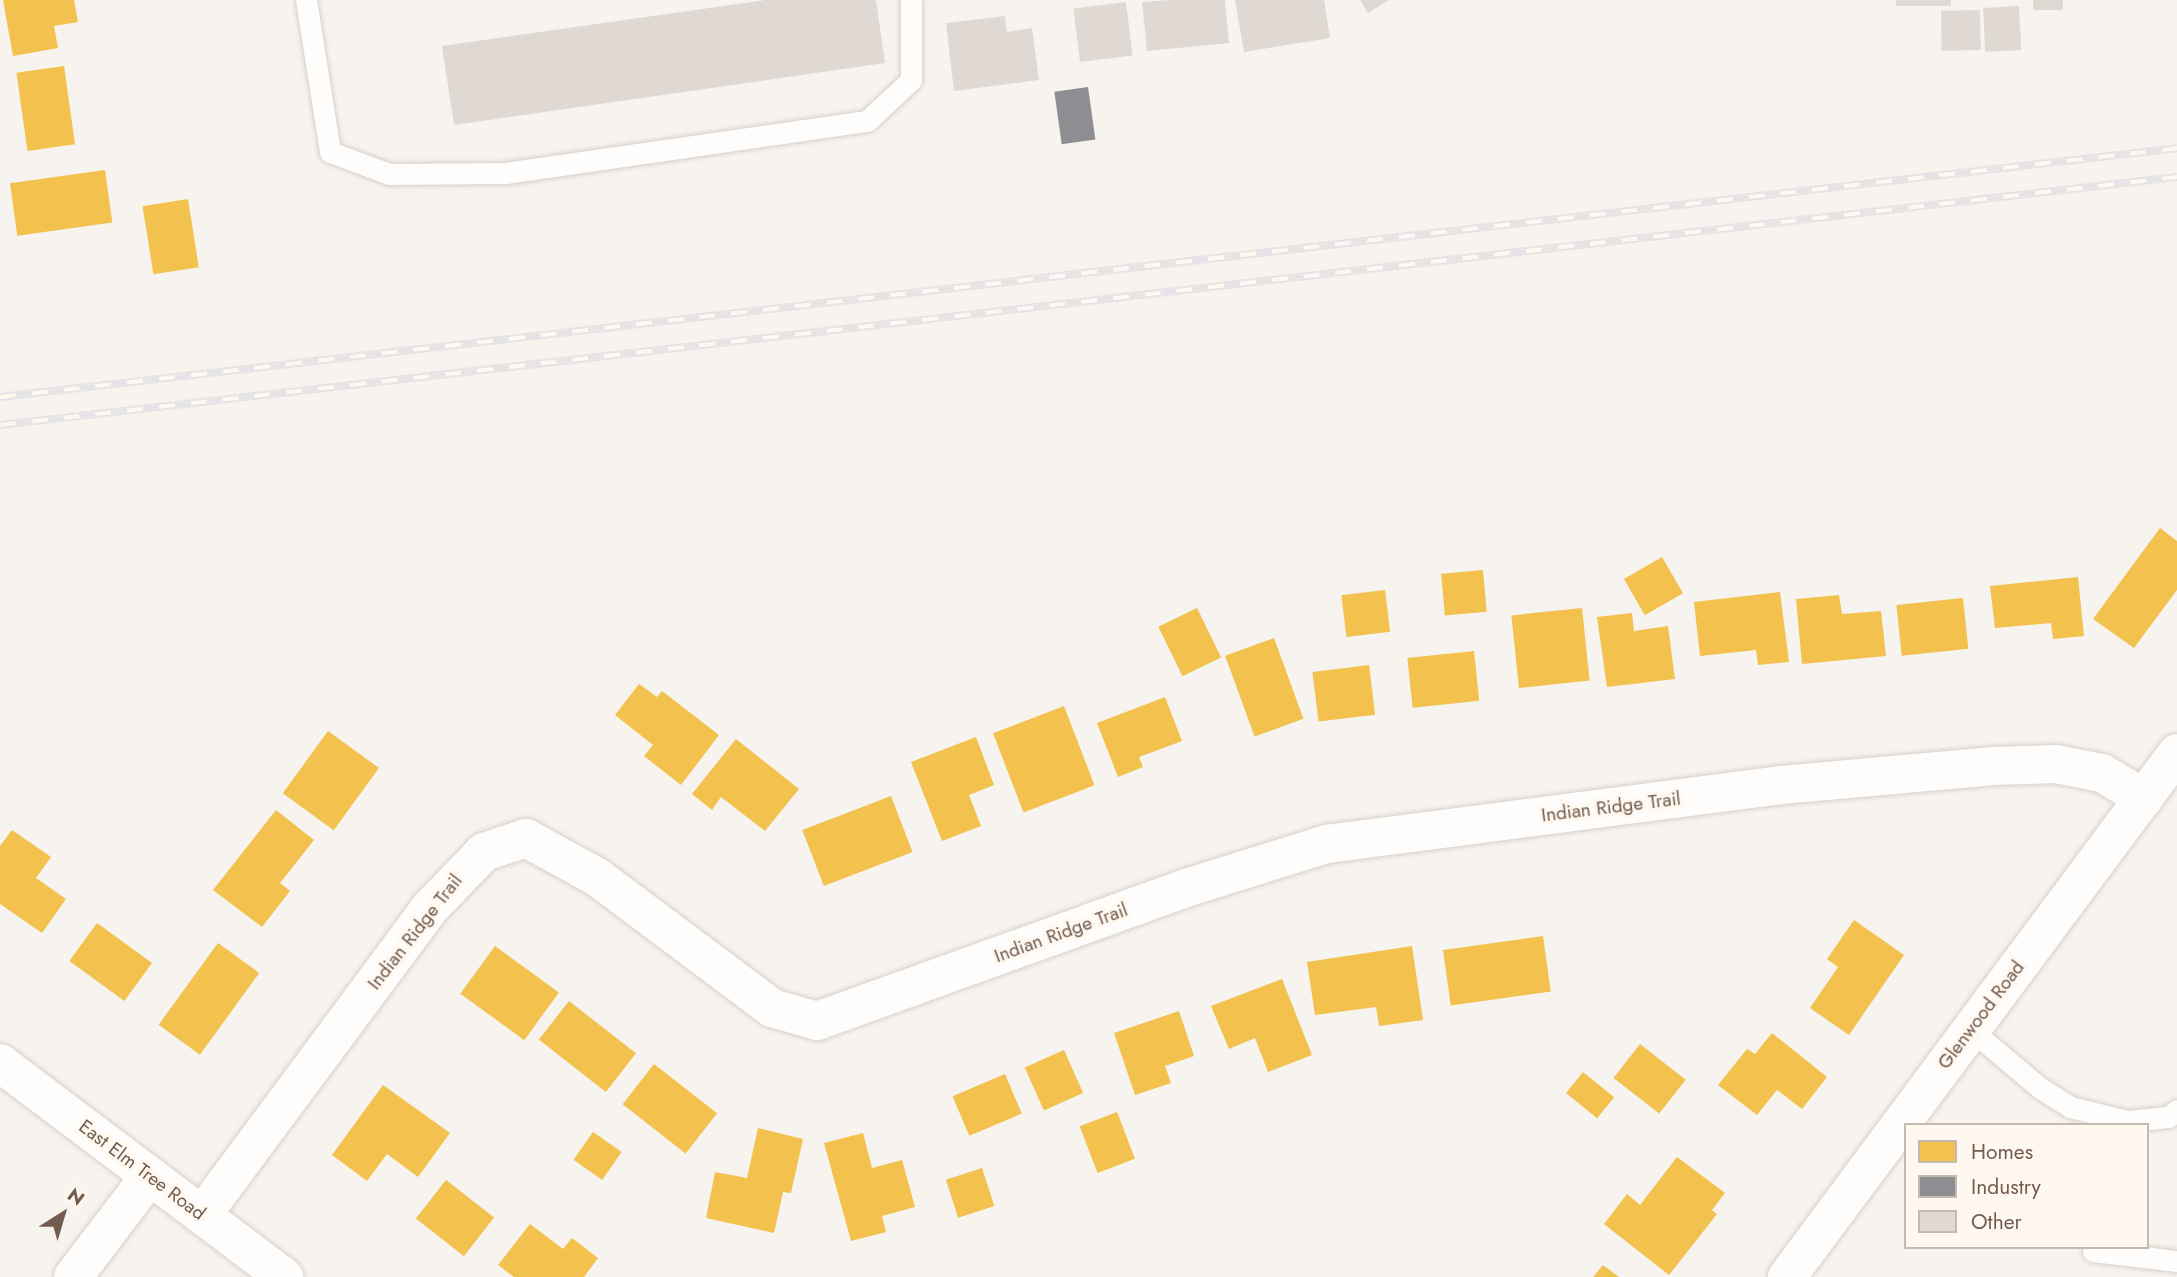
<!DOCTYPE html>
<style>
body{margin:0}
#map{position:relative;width:2177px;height:1277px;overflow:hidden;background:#f7f3ee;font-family:Jost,sans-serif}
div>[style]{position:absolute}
.homes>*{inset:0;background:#f2c14e;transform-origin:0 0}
.industry>*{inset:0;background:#8d8d92;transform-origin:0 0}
.building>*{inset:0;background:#e0d9d3;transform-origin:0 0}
.roads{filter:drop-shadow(0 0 2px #d6d0cc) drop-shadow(0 0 2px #d6d0cc)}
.service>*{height:21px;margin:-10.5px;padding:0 10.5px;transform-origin:10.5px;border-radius:10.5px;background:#fefdfc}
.minor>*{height:38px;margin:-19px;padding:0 19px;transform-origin:19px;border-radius:19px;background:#fefdfc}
.tertiary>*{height:38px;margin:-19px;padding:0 19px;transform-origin:19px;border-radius:19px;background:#fefdfc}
.rail>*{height:8px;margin-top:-4px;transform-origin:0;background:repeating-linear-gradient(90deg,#fef8f0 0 16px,#e5e3e5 0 32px);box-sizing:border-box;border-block:2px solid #e5e3e5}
span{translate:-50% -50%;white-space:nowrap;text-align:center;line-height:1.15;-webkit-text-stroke:7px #fef8f0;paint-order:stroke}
.street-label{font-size:19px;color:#735c4f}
.legend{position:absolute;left:1904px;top:1123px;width:245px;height:126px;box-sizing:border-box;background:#fef8f0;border:2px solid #c6bab0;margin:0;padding:9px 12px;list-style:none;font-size:21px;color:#735c4f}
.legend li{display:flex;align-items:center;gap:14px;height:35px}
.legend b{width:35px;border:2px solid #c6bab0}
.north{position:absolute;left:28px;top:1179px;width:70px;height:70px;-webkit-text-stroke:5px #fef8f0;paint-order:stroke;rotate:37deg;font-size:19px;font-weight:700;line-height:28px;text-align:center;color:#735c4f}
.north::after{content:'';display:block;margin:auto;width:24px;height:32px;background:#735c4f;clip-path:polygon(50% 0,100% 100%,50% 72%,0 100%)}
</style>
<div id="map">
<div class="homes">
<i style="clip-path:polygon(3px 0,74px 0,78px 22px,54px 26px,58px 48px,13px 56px)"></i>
<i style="left:64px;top:66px;width:79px;height:48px;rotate:82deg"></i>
<i style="left:105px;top:170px;width:53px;height:96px;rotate:82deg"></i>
<i style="left:188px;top:199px;width:69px;height:46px;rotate:81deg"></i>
<i style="clip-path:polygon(2160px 528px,2177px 541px,2177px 590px,2134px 648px,2093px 619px)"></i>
<i style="left:1662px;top:557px;width:42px;height:44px;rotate:60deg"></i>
<i style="left:1483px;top:570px;width:42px;height:42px;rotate:85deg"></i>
<i style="clip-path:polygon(2078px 577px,2084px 636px,2053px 639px,2051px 623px,1995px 628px,1990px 586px)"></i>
<i style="left:1385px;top:590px;width:42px;height:44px;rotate:83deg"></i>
<i style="clip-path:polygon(1780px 592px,1789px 662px,1758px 665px,1756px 650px,1700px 656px,1694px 602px)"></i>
<i style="clip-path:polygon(1839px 595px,1842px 614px,1881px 611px,1886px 656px,1802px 664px,1796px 599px)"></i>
<i style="left:1963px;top:598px;width:51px;height:67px;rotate:84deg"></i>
<i style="left:1197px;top:608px;width:55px;height:43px;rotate:64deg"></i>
<i style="left:1582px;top:608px;width:73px;height:71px;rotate:84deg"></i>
<i style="clip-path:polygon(1632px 613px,1634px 631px,1668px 626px,1675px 679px,1607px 687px,1597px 617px)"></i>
<i style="left:1274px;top:638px;width:86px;height:52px;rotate:70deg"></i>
<i style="left:1474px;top:651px;width:50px;height:67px;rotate:84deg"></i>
<i style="left:1369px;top:665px;width:50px;height:57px;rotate:83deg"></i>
<i style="clip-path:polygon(639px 684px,657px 697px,662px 691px,719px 735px,681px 785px,644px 756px,653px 745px,615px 715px)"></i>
<i style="clip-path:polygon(1165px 697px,1182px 741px,1139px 757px,1143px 767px,1118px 777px,1097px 723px)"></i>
<i style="left:1064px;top:706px;width:85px;height:76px;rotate:69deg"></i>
<i style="left:328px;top:731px;width:63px;height:77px;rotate:36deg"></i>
<i style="clip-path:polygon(976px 737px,994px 785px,969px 795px,981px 826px,942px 841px,911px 762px)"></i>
<i style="clip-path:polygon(736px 739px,799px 789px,765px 831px,721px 797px,712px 810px,692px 794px)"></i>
<i style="left:891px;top:796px;width:60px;height:95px;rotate:69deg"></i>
<i style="clip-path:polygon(276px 810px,314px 840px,280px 883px,290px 891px,262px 927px,213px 890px)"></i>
<i style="clip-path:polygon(12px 830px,51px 857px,36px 878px,66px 899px,42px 933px,0 904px,0 846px)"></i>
<i style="clip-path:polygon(1854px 920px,1904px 955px,1849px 1035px,1810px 1008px,1838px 967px,1827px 959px)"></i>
<i style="left:97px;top:923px;width:68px;height:47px;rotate:36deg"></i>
<i style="left:1543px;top:936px;width:56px;height:101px;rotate:82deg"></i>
<i style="left:218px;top:943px;width:51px;height:101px;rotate:36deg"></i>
<i style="left:495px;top:946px;width:79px;height:59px;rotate:36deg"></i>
<i style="clip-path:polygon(1412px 946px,1423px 1020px,1379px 1026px,1376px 1007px,1315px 1015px,1307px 962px)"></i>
<i style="clip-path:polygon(1282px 979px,1312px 1055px,1268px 1072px,1255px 1038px,1229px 1049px,1211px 1006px)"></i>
<i style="left:569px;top:1001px;width:85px;height:49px;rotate:38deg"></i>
<i style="clip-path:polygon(1179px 1011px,1194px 1056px,1165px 1066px,1171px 1083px,1135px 1095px,1114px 1033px)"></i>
<i style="clip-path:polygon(1772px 1033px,1827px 1077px,1802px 1109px,1777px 1090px,1757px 1115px,1718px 1085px,1747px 1049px,1755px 1054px)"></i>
<i style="left:1640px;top:1044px;width:58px;height:43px;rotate:38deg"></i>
<i style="left:1064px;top:1050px;width:47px;height:43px;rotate:66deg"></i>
<i style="left:654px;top:1064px;width:80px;height:51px;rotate:38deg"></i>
<i style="left:1583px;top:1072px;width:40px;height:27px;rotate:39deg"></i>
<i style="left:1005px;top:1074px;width:43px;height:57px;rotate:67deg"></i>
<i style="clip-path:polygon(383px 1085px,450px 1133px,418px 1177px,387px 1154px,367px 1181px,332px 1155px)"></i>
<i style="left:1117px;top:1112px;width:50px;height:40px;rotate:69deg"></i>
<i style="clip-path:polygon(758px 1128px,803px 1139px,791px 1193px,783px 1192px,774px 1233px,706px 1218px,715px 1172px,747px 1178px)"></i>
<i style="left:593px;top:1132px;width:35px;height:34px;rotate:35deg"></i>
<i style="clip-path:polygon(863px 1133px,872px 1168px,902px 1160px,915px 1207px,882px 1216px,886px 1232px,851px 1241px,824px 1143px)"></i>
<i style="clip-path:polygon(1677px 1157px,1725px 1193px,1712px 1210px,1717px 1214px,1669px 1275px,1604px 1224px,1627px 1194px,1640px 1205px)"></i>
<i style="left:982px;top:1168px;width:40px;height:38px;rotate:72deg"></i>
<i style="left:446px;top:1180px;width:61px;height:49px;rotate:38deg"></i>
<i style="clip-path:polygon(530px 1224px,563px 1249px,572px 1238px,598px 1258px,584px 1277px,514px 1277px,498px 1265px)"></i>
<i style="clip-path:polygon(1603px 1265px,1619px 1277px,1593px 1277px)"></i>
</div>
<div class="industry">
<i style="left:1088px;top:87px;width:53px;height:34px;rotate:82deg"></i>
</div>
<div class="building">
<i style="clip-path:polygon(765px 0,876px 0,885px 63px,454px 125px,442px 46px)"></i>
<i style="clip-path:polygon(1170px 0,1225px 0,1229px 43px,1147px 51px,1142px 2px)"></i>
<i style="clip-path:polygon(1235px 0,1324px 0,1330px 38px,1244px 52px)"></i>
<i style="clip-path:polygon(1360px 0,1389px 0,1368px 13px)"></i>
<i style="left:1896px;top:0;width:55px;height:6px"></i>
<i style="left:2033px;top:0;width:30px;height:10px"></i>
<i style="left:1126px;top:2px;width:54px;height:53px;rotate:83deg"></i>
<i style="left:2019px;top:6px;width:44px;height:36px;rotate:87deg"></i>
<i style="left:1980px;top:10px;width:40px;height:39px;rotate:89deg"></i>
<i style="clip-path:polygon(1005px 16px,1007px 32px,1032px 28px,1039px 80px,954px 91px,946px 23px)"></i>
</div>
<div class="roads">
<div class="service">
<i style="left:306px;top:0;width:154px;rotate:81deg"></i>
<i style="left:330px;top:152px;width:63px;rotate:20.4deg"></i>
<i style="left:389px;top:174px;width:116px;rotate:-0.5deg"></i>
<i style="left:505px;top:173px;width:366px;rotate:-8.2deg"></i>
<i style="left:867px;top:121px;width:60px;rotate:-43deg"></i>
<i style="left:911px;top:80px;width:80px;rotate:-90deg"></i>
<i style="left:1970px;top:1029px;width:92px;rotate:40.1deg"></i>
<i style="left:2040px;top:1088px;width:36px;rotate:32deg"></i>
<i style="left:2070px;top:1107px;width:60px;rotate:13.6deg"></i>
<i style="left:2128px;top:1121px;width:40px;rotate:-5.7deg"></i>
<i style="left:2168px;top:1117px;width:11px;rotate:-38deg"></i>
<i style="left:2093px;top:1251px;width:85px;rotate:6.8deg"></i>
</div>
<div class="minor">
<i style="left:0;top:1063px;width:356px;rotate:37deg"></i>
<i style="left:202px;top:1215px;width:381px;rotate:-53.4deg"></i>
<i style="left:429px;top:909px;width:79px;rotate:-46deg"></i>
<i style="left:484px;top:852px;width:44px;rotate:-18.4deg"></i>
<i style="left:526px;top:838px;width:81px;rotate:28.8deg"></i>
<i style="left:597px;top:877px;width:219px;rotate:36.8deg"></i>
<i style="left:772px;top:1008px;width:47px;rotate:16.1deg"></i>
<i style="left:817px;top:1021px;width:389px;rotate:-19.8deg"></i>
<i style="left:1183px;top:889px;width:151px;rotate:-17.4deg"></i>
<i style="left:1327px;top:844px;width:458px;rotate:-7.4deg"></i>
<i style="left:1781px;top:785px;width:214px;rotate:-5.1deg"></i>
<i style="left:1994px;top:766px;width:62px;rotate:-1.8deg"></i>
<i style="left:2056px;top:764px;width:47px;rotate:11.1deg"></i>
<i style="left:2102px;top:773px;width:49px;rotate:30.8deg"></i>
<i style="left:73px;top:1277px;width:127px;rotate:-52.7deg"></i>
</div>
<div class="tertiary">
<i style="left:1787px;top:1277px;width:653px;rotate:-53.34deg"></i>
</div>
</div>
<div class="rail">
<i style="left:0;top:397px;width:2191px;rotate:-6.52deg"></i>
<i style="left:0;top:425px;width:2191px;rotate:-6.5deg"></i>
</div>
<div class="street-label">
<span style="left:1611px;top:807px;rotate:-7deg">Indian Ridge Trail</span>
<span style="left:415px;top:932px;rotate:-52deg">Indian Ridge Trail</span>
<span style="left:1061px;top:933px;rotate:-20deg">Indian Ridge Trail</span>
<span style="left:1981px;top:1015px;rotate:-53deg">Glenwood Road</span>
<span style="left:142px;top:1170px;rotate:37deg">East Elm Tree Road</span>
</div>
<ul class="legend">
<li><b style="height:19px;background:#f2c14e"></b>Homes</li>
<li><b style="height:19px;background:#8d8d92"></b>Industry</li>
<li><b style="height:19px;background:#e0d9d3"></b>Other</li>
</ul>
<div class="north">N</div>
</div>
